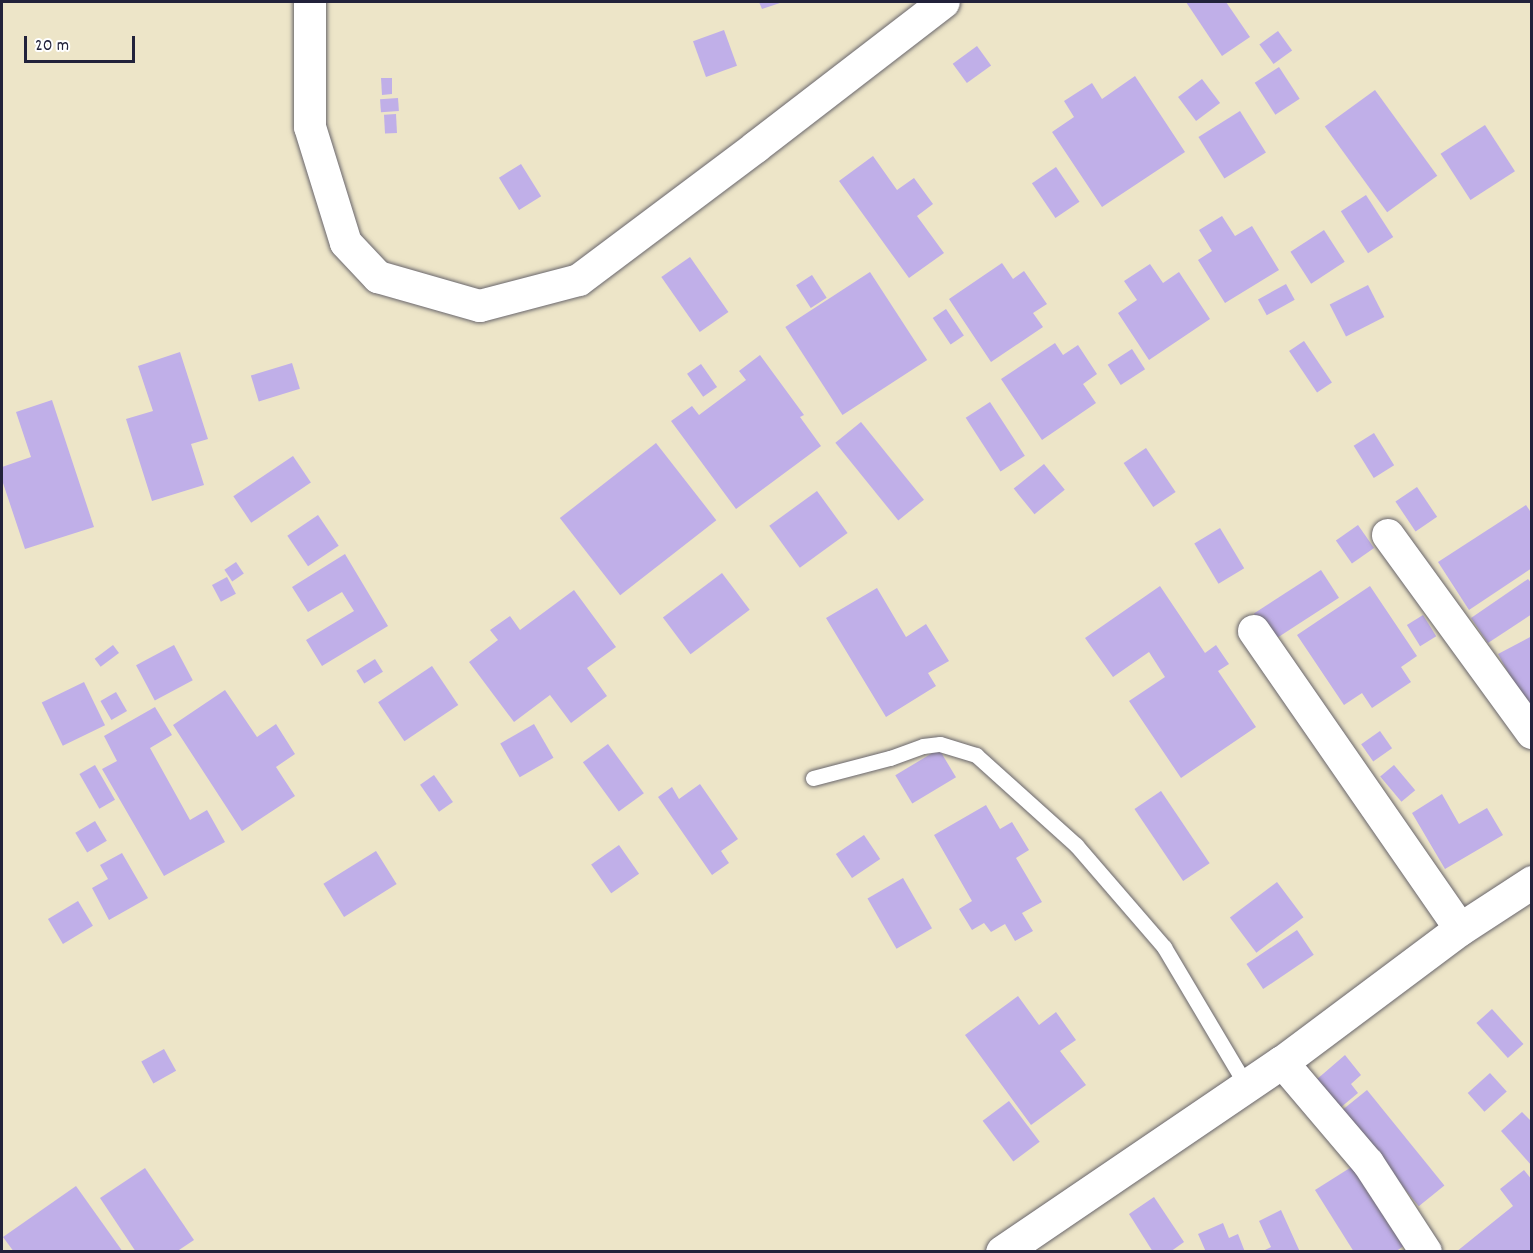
<!DOCTYPE html>
<style>
body{margin:0}
#map{position:relative;width:1533px;height:1253px;overflow:hidden;background:#ede5c8;font-family:Dekko,sans-serif}
div>[style]{position:absolute}
.building>*{inset:0;background:#c0afe8;transform-origin:0 0}
.roads{filter:drop-shadow(0 0 2px #69666c) drop-shadow(0 0 2px #69666c)}
.lane>*{height:15px;margin:-7.5px;padding:0 7.5px;transform-origin:7.5px;border-radius:7.5px;background:#fff}
.street>*{height:32px;margin:-16px;padding:0 16px;transform-origin:16px;border-radius:16px;background:#fff}
.secondary>*{height:33px;margin:-16.5px;padding:0 16.5px;transform-origin:16.5px;border-radius:16.5px;background:#fff}
span{translate:-50% -50%;white-space:nowrap;text-align:center;line-height:1.15;-webkit-text-stroke:4.5px #fff;paint-order:stroke}
.frame{position:absolute;inset:0;border:3px solid #22223b;pointer-events:none}
.scale{position:absolute;left:24px;top:36px;width:111px;height:27px;box-sizing:border-box;border:3px solid #22223b;border-top:0;padding-left:8px;font-size:18px;line-height:21px;white-space:nowrap;color:#22223b;-webkit-text-stroke:4px #fff;paint-order:stroke}
</style>
<div id="map">
<div class="building">
<i style="clip-path:polygon(759px 2px,783px 2px,762px 9px)"></i>
<i style="clip-path:polygon(1186px 2px,1226px 2px,1250px 37px,1222px 56px)"></i>
<i style="left:724px;top:30px;width:38px;height:33px;rotate:70deg"></i>
<i style="left:1278px;top:31px;width:24px;height:23px;rotate:54deg"></i>
<i style="left:977px;top:46px;width:24px;height:30px;rotate:54deg"></i>
<i style="left:1279px;top:67px;width:38px;height:29px;rotate:57deg"></i>
<i style="clip-path:polygon(1135px 76px,1185px 152px,1102px 207px,1052px 132px,1074px 117px,1064px 101px,1092px 83px,1102px 99px)"></i>
<i style="clip-path:polygon(381px 78px,392px 78px,392px 94px,382px 95px)"></i>
<i style="left:1202px;top:79px;width:30px;height:30px;rotate:53deg"></i>
<i style="left:1375px;top:90px;width:106px;height:62px;rotate:54deg"></i>
<i style="left:398px;top:98px;width:13px;height:18px;rotate:86deg"></i>
<i style="left:1240px;top:111px;width:49px;height:49px;rotate:58deg"></i>
<i style="left:396px;top:114px;width:19px;height:12px;rotate:87deg"></i>
<i style="left:1485px;top:125px;width:55px;height:53px;rotate:57deg"></i>
<i style="clip-path:polygon(873px 156px,897px 190px,914px 178px,933px 204px,917px 216px,944px 253px,909px 278px,839px 181px)"></i>
<i style="left:521px;top:164px;width:38px;height:26px;rotate:58deg"></i>
<i style="left:1056px;top:167px;width:42px;height:29px;rotate:56deg"></i>
<i style="left:1366px;top:195px;width:50px;height:30px;rotate:57deg"></i>
<i style="clip-path:polygon(1222px 216px,1235px 236px,1252px 226px,1279px 270px,1225px 303px,1198px 260px,1212px 251px,1199px 230px)"></i>
<i style="left:1324px;top:230px;width:38px;height:40px;rotate:57deg"></i>
<i style="left:690px;top:257px;width:67px;height:35px;rotate:55deg"></i>
<i style="clip-path:polygon(1002px 263px,1013px 279px,1024px 271px,1047px 304px,1033px 313px,1043px 327px,991px 362px,949px 299px)"></i>
<i style="clip-path:polygon(1150px 264px,1163px 283px,1179px 272px,1210px 319px,1149px 360px,1118px 313px,1137px 300px,1124px 281px)"></i>
<i style="left:870px;top:272px;width:105px;height:101px;rotate:57deg"></i>
<i style="left:812px;top:275px;width:27px;height:19px;rotate:57deg"></i>
<i style="left:1286px;top:284px;width:18px;height:32px;rotate:61deg"></i>
<i style="left:1368px;top:285px;width:36px;height:43px;rotate:63deg"></i>
<i style="left:946px;top:309px;width:32px;height:16px;rotate:56deg"></i>
<i style="left:1304px;top:341px;width:50px;height:18px;rotate:56deg"></i>
<i style="clip-path:polygon(1055px 343px,1063px 355px,1078px 345px,1097px 374px,1083px 384px,1096px 403px,1042px 440px,1001px 379px)"></i>
<i style="left:1132px;top:349px;width:24px;height:29px;rotate:57deg"></i>
<i style="clip-path:polygon(180px 352px,208px 439px,191px 444px,204px 485px,152px 501px,126px 419px,153px 411px,138px 366px)"></i>
<i style="clip-path:polygon(760px 355px,804px 415px,800px 417px,821px 446px,736px 509px,671px 421px,692px 406px,699px 415px,746px 380px,739px 371px)"></i>
<i style="left:292px;top:363px;width:27px;height:43px;rotate:73deg"></i>
<i style="left:701px;top:364px;width:28px;height:17px;rotate:55deg"></i>
<i style="clip-path:polygon(52px 400px,94px 527px,25px 549px,2px 480px,2px 467px,31px 457px,16px 412px)"></i>
<i style="left:990px;top:402px;width:64px;height:29px;rotate:57deg"></i>
<i style="left:861px;top:422px;width:100px;height:33px;rotate:51deg"></i>
<i style="left:1374px;top:433px;width:38px;height:24px;rotate:58deg"></i>
<i style="left:656px;top:443px;width:98px;height:122px;rotate:52deg"></i>
<i style="left:1146px;top:448px;width:53px;height:27px;rotate:56deg"></i>
<i style="left:293px;top:456px;width:32px;height:72px;rotate:56deg"></i>
<i style="left:1044px;top:464px;width:33px;height:39px;rotate:51deg"></i>
<i style="left:1417px;top:487px;width:36px;height:26px;rotate:56deg"></i>
<i style="left:817px;top:491px;width:52px;height:59px;rotate:54deg"></i>
<i style="clip-path:polygon(1526px 505px,1532px 514px,1532px 568px,1469px 610px,1438px 562px)"></i>
<i style="left:318px;top:515px;width:37px;height:37px;rotate:56deg"></i>
<i style="left:1358px;top:525px;width:28px;height:27px;rotate:55deg"></i>
<i style="left:1220px;top:528px;width:47px;height:30px;rotate:59deg"></i>
<i style="clip-path:polygon(345px 554px,388px 626px,322px 666px,306px 640px,354px 611px,342px 592px,308px 612px,292px 587px)"></i>
<i style="left:236px;top:562px;width:14px;height:14px;rotate:56deg"></i>
<i style="left:1321px;top:570px;width:33px;height:80px;rotate:57deg"></i>
<i style="left:722px;top:573px;width:46px;height:74px;rotate:53deg"></i>
<i style="left:227px;top:577px;width:19px;height:17px;rotate:62deg"></i>
<i style="clip-path:polygon(1528px 579px,1532px 584px,1532px 614px,1488px 643px,1471px 618px)"></i>
<i style="clip-path:polygon(1160px 586px,1205px 653px,1216px 645px,1229px 664px,1218px 671px,1256px 727px,1181px 778px,1129px 701px,1165px 677px,1149px 652px,1113px 677px,1085px 638px)"></i>
<i style="clip-path:polygon(1370px 586px,1417px 656px,1401px 667px,1411px 682px,1372px 708px,1362px 693px,1344px 705px,1297px 635px)"></i>
<i style="clip-path:polygon(877px 588px,906px 637px,926px 624px,949px 661px,928px 673px,936px 686px,886px 717px,826px 618px)"></i>
<i style="clip-path:polygon(574px 590px,616px 647px,587px 668px,607px 696px,571px 723px,550px 695px,514px 722px,469px 662px,498px 640px,490px 630px,510px 616px,520px 630px)"></i>
<i style="left:1423px;top:615px;width:25px;height:19px;rotate:58deg"></i>
<i style="clip-path:polygon(1532px 636px,1532px 716px,1498px 654px)"></i>
<i style="left:113px;top:645px;width:10px;height:23px;rotate:53deg"></i>
<i style="left:174px;top:645px;width:40px;height:43px;rotate:62deg"></i>
<i style="left:375px;top:659px;width:15px;height:22px;rotate:58deg"></i>
<i style="left:432px;top:666px;width:47px;height:65px;rotate:56deg"></i>
<i style="left:84px;top:682px;width:48px;height:47px;rotate:64deg"></i>
<i style="clip-path:polygon(225px 690px,257px 737px,276px 724px,295px 754px,276px 767px,295px 796px,242px 831px,173px 725px)"></i>
<i style="left:116px;top:692px;width:22px;height:18px;rotate:60deg"></i>
<i style="clip-path:polygon(155px 707px,172px 735px,150px 748px,190px 820px,207px 810px,225px 842px,164px 876px,102px 769px,117px 761px,104px 736px)"></i>
<i style="left:534px;top:724px;width:39px;height:39px;rotate:60deg"></i>
<i style="left:1380px;top:731px;width:21px;height:23px;rotate:55deg"></i>
<i style="left:608px;top:744px;width:61px;height:31px;rotate:54deg"></i>
<i style="left:939px;top:749px;width:33px;height:51px;rotate:59deg"></i>
<i style="left:95px;top:765px;width:40px;height:18px;rotate:60deg"></i>
<i style="left:1394px;top:765px;width:33px;height:18px;rotate:50deg"></i>
<i style="left:434px;top:775px;width:33px;height:17px;rotate:55deg"></i>
<i style="clip-path:polygon(700px 784px,738px 839px,721px 851px,729px 863px,712px 875px,658px 797px,672px 787px,679px 799px)"></i>
<i style="left:1161px;top:791px;width:87px;height:32px;rotate:56deg"></i>
<i style="clip-path:polygon(1442px 794px,1459px 824px,1487px 808px,1503px 835px,1445px 869px,1412px 813px)"></i>
<i style="clip-path:polygon(986px 805px,1000px 829px,1012px 822px,1029px 850px,1016px 858px,1042px 902px,1022px 913px,1033px 931px,1015px 941px,1005px 924px,991px 932px,984px 923px,972px 930px,959px 909px,972px 901px,934px 835px)"></i>
<i style="left:95px;top:821px;width:23px;height:23px;rotate:59deg"></i>
<i style="left:864px;top:835px;width:29px;height:34px;rotate:56deg"></i>
<i style="left:619px;top:845px;width:35px;height:34px;rotate:55deg"></i>
<i style="left:376px;top:851px;width:39px;height:62px;rotate:58deg"></i>
<i style="clip-path:polygon(122px 853px,148px 898px,109px 920px,92px 888px,108px 879px,100px 865px)"></i>
<i style="left:903px;top:878px;width:58px;height:41px;rotate:60deg"></i>
<i style="left:1277px;top:882px;width:44px;height:59px;rotate:53deg"></i>
<i style="left:78px;top:901px;width:29px;height:35px;rotate:59deg"></i>
<i style="left:1297px;top:930px;width:30px;height:61px;rotate:56deg"></i>
<i style="clip-path:polygon(1018px 996px,1039px 1025px,1056px 1012px,1076px 1040px,1060px 1051px,1086px 1085px,1031px 1125px,965px 1035px)"></i>
<i style="left:1492px;top:1009px;width:47px;height:21px;rotate:48deg"></i>
<i style="left:164px;top:1049px;width:25px;height:26px;rotate:61deg"></i>
<i style="clip-path:polygon(1345px 1055px,1361px 1075px,1351px 1084px,1358px 1093px,1340px 1108px,1316px 1080px)"></i>
<i style="left:1490px;top:1073px;width:25px;height:30px;rotate:48deg"></i>
<i style="left:1367px;top:1090px;width:123px;height:33px;rotate:51deg"></i>
<i style="left:1009px;top:1101px;width:51px;height:33px;rotate:53deg"></i>
<i style="clip-path:polygon(1522px 1112px,1532px 1122px,1532px 1166px,1501px 1131px)"></i>
<i style="clip-path:polygon(1353px 1166px,1405px 1245px,1395px 1252px,1354px 1252px,1315px 1190px)"></i>
<i style="clip-path:polygon(145px 1168px,194px 1240px,176px 1252px,136px 1252px,100px 1198px)"></i>
<i style="clip-path:polygon(1524px 1170px,1532px 1180px,1532px 1252px,1456px 1252px,1513px 1206px,1500px 1189px)"></i>
<i style="clip-path:polygon(76px 1186px,123px 1252px,14px 1252px,3px 1237px)"></i>
<i style="clip-path:polygon(1154px 1197px,1184px 1242px,1170px 1252px,1153px 1252px,1129px 1214px)"></i>
<i style="clip-path:polygon(1281px 1210px,1300px 1252px,1261px 1252px,1271px 1247px,1259px 1221px)"></i>
<i style="clip-path:polygon(1223px 1223px,1229px 1238px,1238px 1234px,1245px 1252px,1206px 1252px,1198px 1234px)"></i>
</div>
<div class="roads">
<div class="lane">
<i style="left:813px;top:778px;width:80px;rotate:-14.6deg"></i>
<i style="left:890px;top:758px;width:35px;rotate:-20deg"></i>
<i style="left:923px;top:746px;width:17px;rotate:-7deg"></i>
<i style="left:940px;top:744px;width:38px;rotate:17deg"></i>
<i style="left:976px;top:755px;width:135px;rotate:42deg"></i>
<i style="left:1076px;top:845px;width:135px;rotate:49.2deg"></i>
<i style="left:1164px;top:947px;width:161px;rotate:59.3deg"></i>
</div>
<div class="street">
<i style="left:310px;top:2px;width:125px;rotate:90deg"></i>
<i style="left:310px;top:127px;width:121px;rotate:72.8deg"></i>
<i style="left:346px;top:243px;width:47px;rotate:46.7deg"></i>
<i style="left:378px;top:277px;width:106px;rotate:15.9deg"></i>
<i style="left:480px;top:306px;width:102px;rotate:-14.7deg"></i>
<i style="left:579px;top:280px;width:221px;rotate:-36.9deg"></i>
<i style="left:756px;top:147px;width:237px;rotate:-37.6deg"></i>
<i style="left:1388px;top:535px;width:245px;rotate:54deg"></i>
<i style="left:1254px;top:631px;width:362px;rotate:55.3deg"></i>
<i style="left:1282px;top:1062px;width:133px;rotate:49.6deg"></i>
<i style="left:1368px;top:1163px;width:106px;rotate:56.9deg"></i>
</div>
<div class="secondary">
<i style="left:1002px;top:1252px;width:338px;rotate:-34.2deg"></i>
<i style="left:1282px;top:1062px;width:222px;rotate:-36.8deg"></i>
<i style="left:1460px;top:929px;width:86px;rotate:-33.1deg"></i>
</div>
</div>
<div class="frame"></div>
<div class="scale">20 m</div>
</div>
